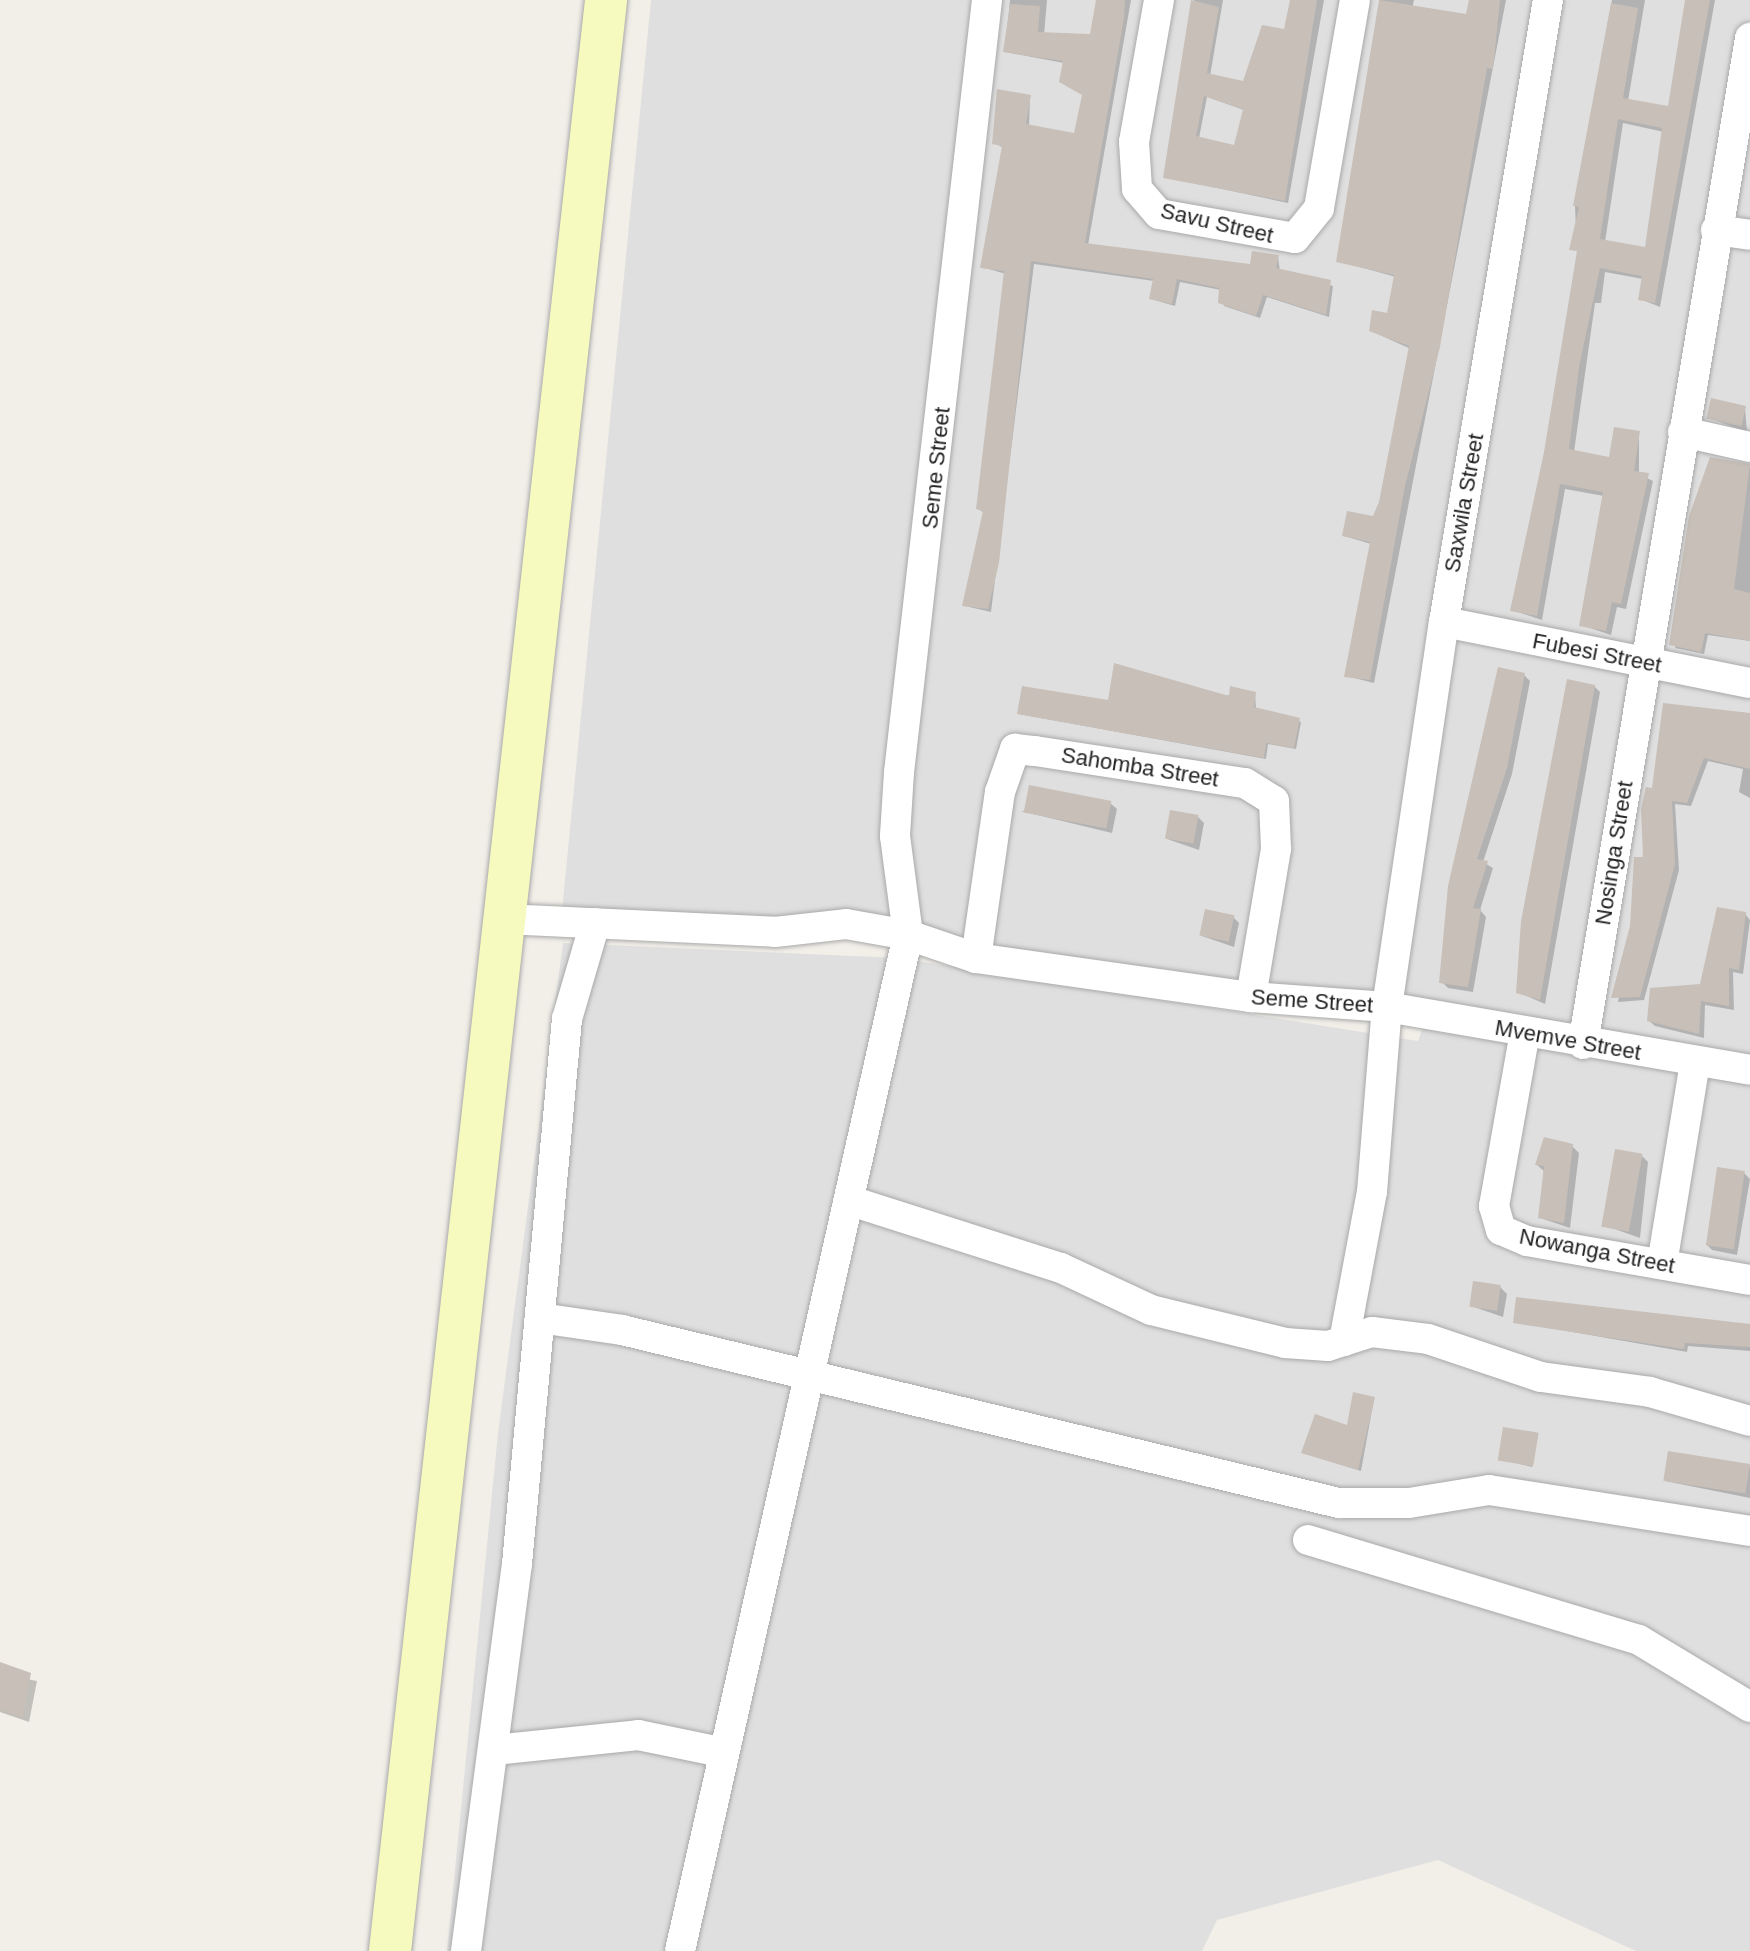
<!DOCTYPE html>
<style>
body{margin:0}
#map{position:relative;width:1750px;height:1951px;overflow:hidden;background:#f2efe9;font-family:Helvetica,sans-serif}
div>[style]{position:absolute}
.residential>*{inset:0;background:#e0dfdf}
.shadow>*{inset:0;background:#0003}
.building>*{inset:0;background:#c7bfb8;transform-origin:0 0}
.roads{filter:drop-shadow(0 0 2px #a9a9a9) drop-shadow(0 0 2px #a9a9a9)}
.street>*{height:30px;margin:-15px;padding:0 15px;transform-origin:15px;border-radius:15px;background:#fff}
.secondary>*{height:42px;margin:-21px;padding:0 21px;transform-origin:21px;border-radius:21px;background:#f7fabf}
span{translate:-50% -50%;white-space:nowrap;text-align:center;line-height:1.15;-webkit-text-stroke:6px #fff;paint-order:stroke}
.street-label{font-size:22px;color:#222}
</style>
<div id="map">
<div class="residential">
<i style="clip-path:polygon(651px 0,1750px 0,1750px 1951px,1636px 1951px,1438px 1860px,1217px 1920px,1202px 1951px,447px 1951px,498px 1433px,563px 943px,899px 958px,1418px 1041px,1427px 1015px,908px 935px,561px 921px)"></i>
</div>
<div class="shadow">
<i style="clip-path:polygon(1010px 0,1047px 0,1044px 35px,1091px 36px,1098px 0,1131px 0,1088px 245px,1252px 266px,1278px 257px,1280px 271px,1333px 286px,1329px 317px,1267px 297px,1260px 318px,1224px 306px,1221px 290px,1180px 282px,1175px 306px,1151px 299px,1154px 281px,1034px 264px,991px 612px,965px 606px,985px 513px,978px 509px,1006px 274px,982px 267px,1004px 148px,994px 143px,1030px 97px,1029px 127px,1076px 135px,1084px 95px,1064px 63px,1005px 52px)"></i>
<i style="clip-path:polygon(evenodd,1194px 0,1223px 0,1210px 76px,1244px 84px,1285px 31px,1291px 0,1324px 0,1288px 203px,1165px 177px,1194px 0,1207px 97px,1244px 110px,1235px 148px,1199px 138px,1207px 97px)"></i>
<i style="clip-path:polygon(1380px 0,1414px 0,1412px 9px,1468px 17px,1471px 0,1506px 0,1374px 683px,1346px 676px,1371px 544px,1344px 536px,1374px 519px,1381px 502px,1411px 349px,1371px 331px,1388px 315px,1396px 277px,1338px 261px)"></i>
<i style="clip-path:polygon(evenodd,1612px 0,1645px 0,1628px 101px,1669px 108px,1688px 0,1715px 0,1660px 307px,1640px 299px,1643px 279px,1605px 272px,1601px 303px,1595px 303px,1574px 452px,1610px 459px,1639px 433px,1639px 474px,1653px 481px,1626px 609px,1617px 607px,1611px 635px,1581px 625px,1604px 496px,1565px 489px,1542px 620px,1512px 610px,1546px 452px,1577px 254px,1575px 206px,1612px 0,1623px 123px,1664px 132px,1647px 250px,1605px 242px,1623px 123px)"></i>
<i style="clip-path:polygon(1745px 408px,1747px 432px,1709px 418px)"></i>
<i style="clip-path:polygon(1750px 466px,1750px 641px,1708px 635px,1704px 654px,1675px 648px)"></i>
<i style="clip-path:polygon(1524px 675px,1530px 681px,1512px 774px,1483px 862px,1493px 868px,1480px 910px,1486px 917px,1473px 992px,1448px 988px,1442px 982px)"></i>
<i style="clip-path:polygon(1594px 686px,1600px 692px,1545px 1004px,1518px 992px)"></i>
<i style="clip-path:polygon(1255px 693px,1256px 709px,1301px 722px,1296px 749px,1268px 744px,1266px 759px,1019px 714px)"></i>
<i style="clip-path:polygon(1750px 715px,1750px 798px,1739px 792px,1743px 769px,1708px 761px,1691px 806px,1675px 804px,1679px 870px,1644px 1000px,1618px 1002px,1654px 790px)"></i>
<i style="clip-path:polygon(1110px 803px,1117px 809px,1112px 833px,1021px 811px)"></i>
<i style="clip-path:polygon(1198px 817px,1204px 823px,1199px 850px,1167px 839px)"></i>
<i style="clip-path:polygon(1745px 914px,1750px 920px,1743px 974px,1733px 972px,1734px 1010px,1705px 1005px,1704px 1038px,1655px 1026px,1649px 1021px,1702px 986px)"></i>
<i style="clip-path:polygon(1233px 917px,1239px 923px,1234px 947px,1202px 936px)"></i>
<i style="clip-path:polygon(1572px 1146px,1579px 1153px,1570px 1228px,1540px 1218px,1544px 1171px,1537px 1165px)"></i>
<i style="clip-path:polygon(1642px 1156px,1648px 1162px,1640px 1238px,1609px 1227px)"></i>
<i style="clip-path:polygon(1744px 1173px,1750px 1179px,1737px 1255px,1712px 1250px,1706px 1244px)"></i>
<i style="clip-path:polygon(1500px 1287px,1507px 1294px,1503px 1317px,1471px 1306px)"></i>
<i style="clip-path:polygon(1515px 1322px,1750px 1324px,1750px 1351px,1688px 1346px,1687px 1352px)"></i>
<i style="clip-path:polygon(1374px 1399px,1361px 1471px,1303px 1453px,1348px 1428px)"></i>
<i style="clip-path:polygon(1538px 1435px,1532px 1467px,1498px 1459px)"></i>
<i style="clip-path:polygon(1750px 1467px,1750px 1498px,1665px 1481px)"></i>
<i style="clip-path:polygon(0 1674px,37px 1681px,29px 1722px,0 1712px)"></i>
</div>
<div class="building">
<i style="clip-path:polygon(1096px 0,1125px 0,1124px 18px,1085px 243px,1250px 264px,1252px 251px,1279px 255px,1276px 268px,1331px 280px,1326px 315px,1263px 295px,1256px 316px,1218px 303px,1219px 288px,1177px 279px,1172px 304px,1149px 299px,1153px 279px,1031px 261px,999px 563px,988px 609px,962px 606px,983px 511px,976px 509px,1004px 271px,980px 268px,1002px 146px,992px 144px,997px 89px,1031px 95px,1026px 124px,1074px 133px,1082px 95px,1059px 82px,1063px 61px,1003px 52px,1010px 4px,1040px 6px,1038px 32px,1090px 34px)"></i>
<i style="clip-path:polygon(evenodd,1191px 0,1219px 7px,1207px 73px,1243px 81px,1262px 25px,1284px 29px,1290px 0,1317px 0,1285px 201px,1163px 178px,1191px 0,1204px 96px,1243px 109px,1234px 145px,1196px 136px,1204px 96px)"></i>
<i style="clip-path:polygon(1379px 0,1466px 14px,1469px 0,1500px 0,1493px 69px,1487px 68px,1440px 347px,1405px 486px,1370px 680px,1344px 677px,1370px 542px,1342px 536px,1347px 511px,1373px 516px,1379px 502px,1409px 346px,1369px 331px,1372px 310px,1387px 313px,1394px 275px,1336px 262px)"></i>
<i style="clip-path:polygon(evenodd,1685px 0,1710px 0,1655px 303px,1638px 300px,1642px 276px,1600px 268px,1579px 367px,1569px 449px,1609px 457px,1614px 427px,1640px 431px,1634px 471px,1649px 473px,1621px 604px,1612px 602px,1606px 631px,1579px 626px,1603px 492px,1560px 484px,1537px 616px,1510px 611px,1544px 452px,1577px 251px,1569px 250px,1579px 207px,1573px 206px,1611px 3px,1638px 8px,1623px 98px,1668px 106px,1685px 0,1618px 119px,1662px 128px,1645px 247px,1600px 239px,1618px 119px)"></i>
<i style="left:1711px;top:398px;width:36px;height:21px;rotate:13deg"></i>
<i style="clip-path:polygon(1710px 457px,1750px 464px,1734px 589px,1750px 593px,1750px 641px,1705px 633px,1701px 652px,1669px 645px,1689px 516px)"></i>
<i style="clip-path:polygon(1114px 663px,1229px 696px,1230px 686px,1256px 692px,1254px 707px,1300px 718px,1294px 748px,1266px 743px,1264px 758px,1017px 714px,1022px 686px,1108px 700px)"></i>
<i style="clip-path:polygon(1498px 667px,1525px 673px,1507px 768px,1477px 859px,1488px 861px,1473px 908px,1481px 909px,1468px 987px,1439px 983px,1448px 886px)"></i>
<i style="clip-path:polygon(1567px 679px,1595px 685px,1540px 1000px,1516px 993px,1521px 921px)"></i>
<i style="clip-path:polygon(1663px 703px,1750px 713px,1750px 769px,1704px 758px,1687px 803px,1672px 801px,1675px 864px,1640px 997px,1611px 998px,1630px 926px,1634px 857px,1643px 857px,1641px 809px,1646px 787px,1652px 788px)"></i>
<i style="left:1029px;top:785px;width:84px;height:28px;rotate:11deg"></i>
<i style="left:1170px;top:810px;width:29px;height:29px;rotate:10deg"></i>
<i style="clip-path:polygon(1717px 907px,1746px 912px,1739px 970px,1729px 968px,1729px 1006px,1701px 1001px,1699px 1034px,1647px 1021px,1650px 988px,1700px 984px)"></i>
<i style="left:1205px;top:909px;width:30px;height:27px;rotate:12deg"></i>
<i style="clip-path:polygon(1544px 1137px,1573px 1144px,1564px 1223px,1538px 1218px,1544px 1166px,1535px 1165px)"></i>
<i style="left:1615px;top:1149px;width:28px;height:79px;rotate:10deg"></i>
<i style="left:1717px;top:1167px;width:28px;height:79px;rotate:8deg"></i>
<i style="left:1473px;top:1281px;width:28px;height:26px;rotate:8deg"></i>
<i style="clip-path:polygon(1516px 1297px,1750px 1324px,1750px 1347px,1685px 1343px,1684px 1349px,1513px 1323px)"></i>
<i style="clip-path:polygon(1353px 1392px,1375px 1397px,1358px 1470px,1301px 1453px,1315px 1414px,1347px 1425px)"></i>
<i style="left:1503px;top:1427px;width:36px;height:34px;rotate:9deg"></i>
<i style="left:1668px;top:1451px;width:83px;height:30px;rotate:9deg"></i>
<i style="clip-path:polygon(0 1662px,31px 1673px,23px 1718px,0 1710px)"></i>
</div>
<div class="roads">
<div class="street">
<i style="left:987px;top:0;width:777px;rotate:96.5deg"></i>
<i style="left:899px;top:772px;width:64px;rotate:93.6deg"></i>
<i style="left:895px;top:836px;width:100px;rotate:82.5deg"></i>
<i style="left:908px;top:935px;width:72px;rotate:18.7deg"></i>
<i style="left:976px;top:958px;width:278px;rotate:8.1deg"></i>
<i style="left:1251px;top:997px;width:136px;rotate:4.2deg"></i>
<i style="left:1387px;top:1007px;width:368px;rotate:9.8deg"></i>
<i style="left:1159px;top:0;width:144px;rotate:100deg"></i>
<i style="left:1134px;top:142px;width:47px;rotate:86.3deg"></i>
<i style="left:1137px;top:189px;width:33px;rotate:49deg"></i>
<i style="left:1159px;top:214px;width:138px;rotate:10deg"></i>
<i style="left:1295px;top:238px;width:38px;rotate:-51deg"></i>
<i style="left:1319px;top:208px;width:211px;rotate:-80.2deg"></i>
<i style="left:1716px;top:230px;width:34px;rotate:8deg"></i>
<i style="left:1683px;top:432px;width:69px;rotate:12.6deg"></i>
<i style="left:1444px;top:622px;width:312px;rotate:11.3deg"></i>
<i style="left:504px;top:919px;width:271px;rotate:2.7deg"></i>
<i style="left:775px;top:932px;width:71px;rotate:-6.4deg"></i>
<i style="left:846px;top:924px;width:63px;rotate:10.1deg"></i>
<i style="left:908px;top:935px;width:1041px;rotate:102.65deg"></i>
<i style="left:976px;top:958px;width:168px;rotate:-81.8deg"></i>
<i style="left:1000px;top:792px;width:46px;rotate:-70.8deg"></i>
<i style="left:1015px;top:749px;width:20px;rotate:6deg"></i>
<i style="left:1035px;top:751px;width:212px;rotate:8.7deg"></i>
<i style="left:1245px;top:783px;width:34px;rotate:32deg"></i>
<i style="left:1274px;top:801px;width:48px;rotate:87.6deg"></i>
<i style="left:1276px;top:849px;width:150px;rotate:99.6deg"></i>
<i style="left:1525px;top:1032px;width:177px;rotate:100.1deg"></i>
<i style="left:1494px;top:1206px;width:25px;rotate:74deg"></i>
<i style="left:1501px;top:1230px;width:28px;rotate:23deg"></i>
<i style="left:1527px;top:1241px;width:226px;rotate:9.9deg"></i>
<i style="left:1583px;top:1044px;width:1020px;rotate:-80.57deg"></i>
<i style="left:851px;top:1201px;width:220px;rotate:17.7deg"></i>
<i style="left:1061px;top:1268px;width:99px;rotate:25deg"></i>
<i style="left:1151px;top:1310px;width:138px;rotate:13.8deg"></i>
<i style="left:1285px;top:1343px;width:43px;rotate:4deg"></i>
<i style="left:1328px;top:1346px;width:46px;rotate:-17.7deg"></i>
<i style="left:1372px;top:1332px;width:56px;rotate:7.1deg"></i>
<i style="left:1428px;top:1339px;width:119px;rotate:18.6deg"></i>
<i style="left:1541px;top:1377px;width:110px;rotate:7.8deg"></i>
<i style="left:1650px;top:1392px;width:104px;rotate:16.2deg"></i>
<i style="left:1662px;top:1264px;width:205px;rotate:-80.7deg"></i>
<i style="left:540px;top:1318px;width:83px;rotate:8.3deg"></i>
<i style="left:622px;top:1330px;width:738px;rotate:13.57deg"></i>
<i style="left:1339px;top:1503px;width:70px"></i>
<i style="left:1409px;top:1503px;width:81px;rotate:-9.2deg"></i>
<i style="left:1489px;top:1490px;width:264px;rotate:8.9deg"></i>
<i style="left:1344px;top:1341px;width:152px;rotate:-79.4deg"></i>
<i style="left:1372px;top:1192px;width:186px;rotate:-85.4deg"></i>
<i style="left:1387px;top:1007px;width:389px;rotate:-81.6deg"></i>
<i style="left:1444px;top:622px;width:631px;rotate:-80.51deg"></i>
<i style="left:1308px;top:1540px;width:346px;rotate:16.8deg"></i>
<i style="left:1639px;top:1640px;width:130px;rotate:31.1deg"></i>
<i style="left:494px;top:1750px;width:145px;rotate:-5.9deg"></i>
<i style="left:638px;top:1735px;width:85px;rotate:11.6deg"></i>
<i style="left:466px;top:1951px;width:390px;rotate:-82.5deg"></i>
<i style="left:517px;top:1564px;width:547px;rotate:-84.76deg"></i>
<i style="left:567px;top:1019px;width:100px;rotate:-73.7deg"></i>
</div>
<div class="secondary">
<i style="left:390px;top:1951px;width:1963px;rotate:-83.68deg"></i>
</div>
</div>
<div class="street-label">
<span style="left:1217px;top:223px;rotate:13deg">Savu Street</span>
<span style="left:936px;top:468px;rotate:-84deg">Seme Street</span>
<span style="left:1464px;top:503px;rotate:-80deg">Saxwila Street</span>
<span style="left:1597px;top:653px;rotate:11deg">Fubesi Street</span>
<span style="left:1140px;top:767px;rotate:9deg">Sahomba Street</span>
<span style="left:1614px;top:853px;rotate:-81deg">Nosinga Street</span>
<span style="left:1312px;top:1001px;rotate:4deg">Seme Street</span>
<span style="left:1568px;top:1040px;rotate:10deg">Mvemve Street</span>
<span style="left:1597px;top:1251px;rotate:11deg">Nowanga Street</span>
</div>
</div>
